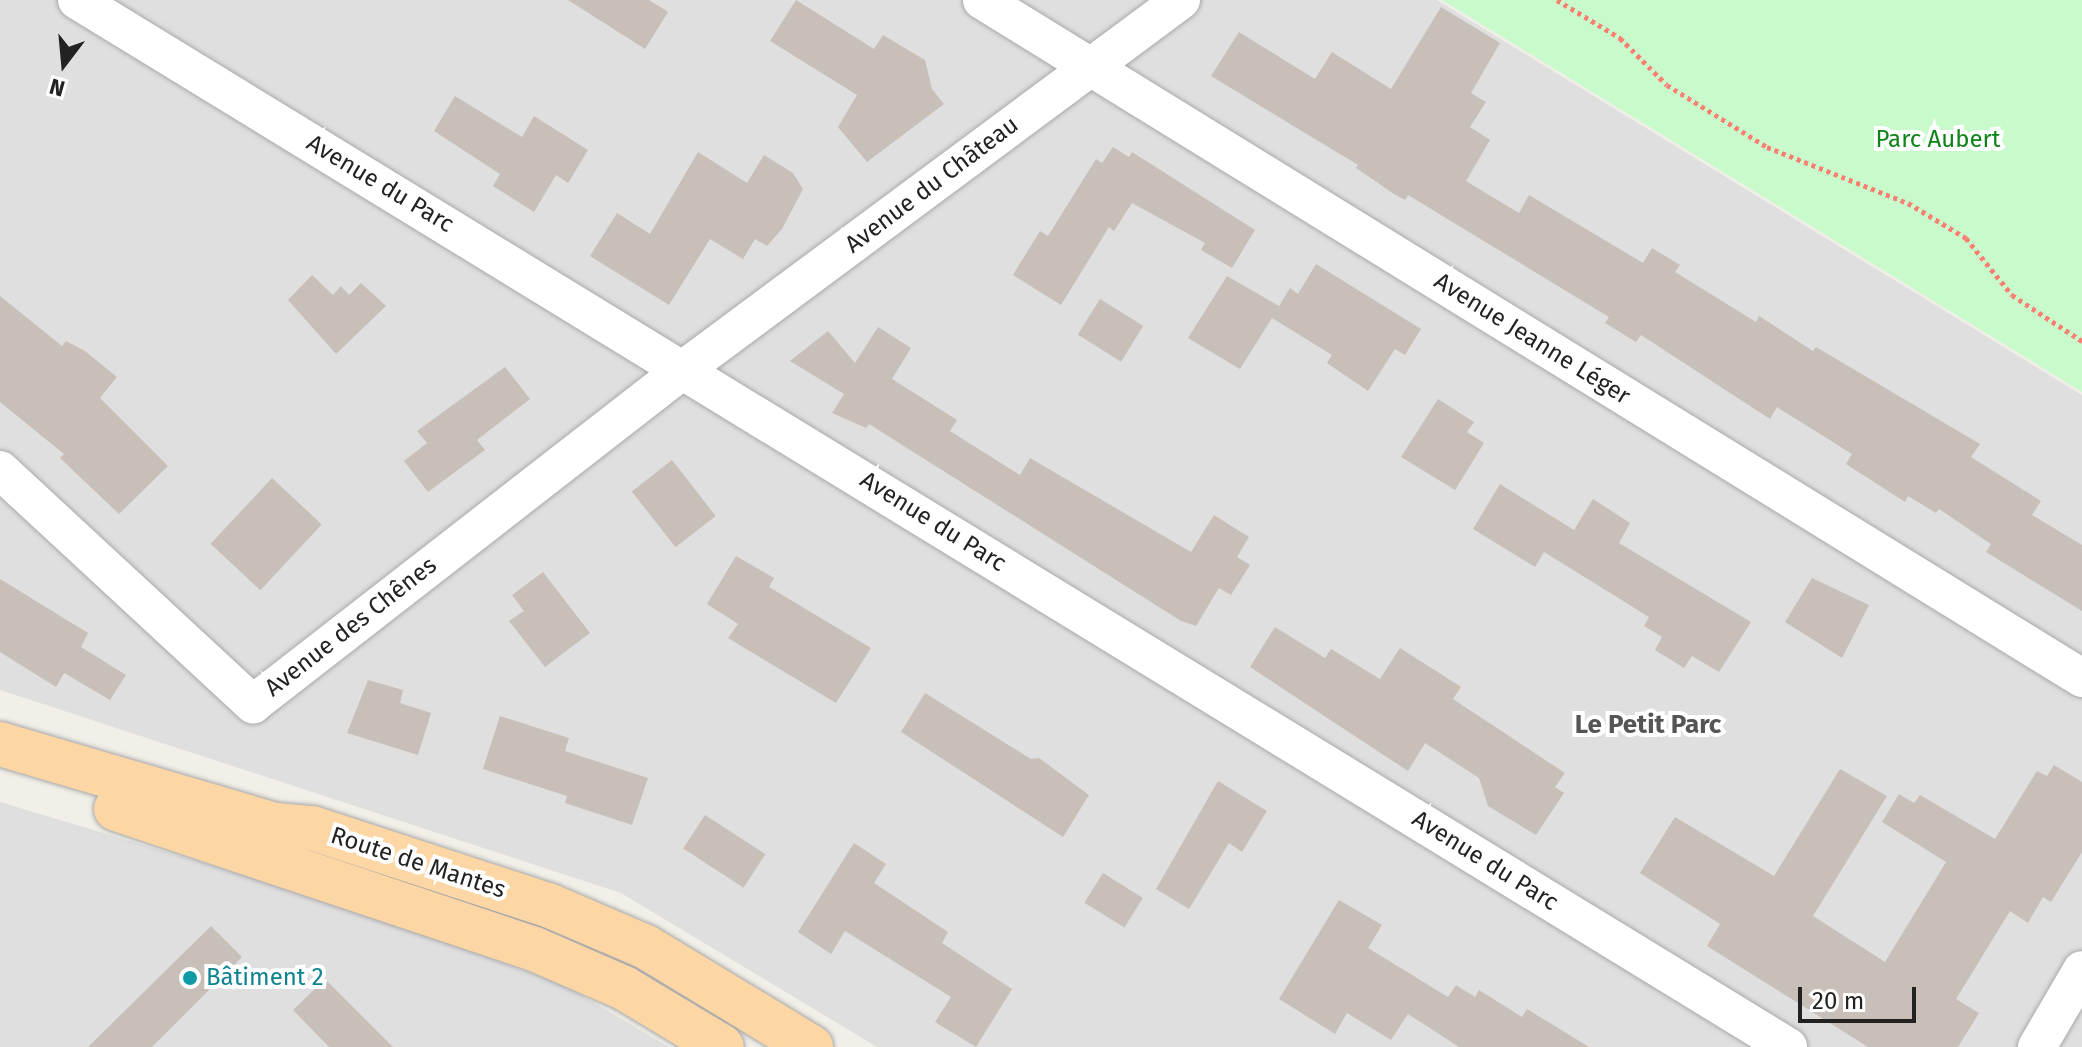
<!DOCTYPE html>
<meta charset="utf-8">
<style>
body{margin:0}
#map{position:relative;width:2082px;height:1047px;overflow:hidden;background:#f2efe9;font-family:"Fira Sans",sans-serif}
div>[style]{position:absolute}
.residential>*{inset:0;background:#e0dfdf}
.park>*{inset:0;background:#c8facc}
.building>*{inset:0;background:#c7bfb8;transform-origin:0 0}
.path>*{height:5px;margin-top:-2.5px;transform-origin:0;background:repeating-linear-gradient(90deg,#fa8072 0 4px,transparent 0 8px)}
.roads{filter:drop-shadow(0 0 2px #a9a9a9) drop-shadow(0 0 2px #a9a9a9)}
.street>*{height:38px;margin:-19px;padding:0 19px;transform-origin:19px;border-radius:19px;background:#fff}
.primary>*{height:44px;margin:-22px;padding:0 22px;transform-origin:22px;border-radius:22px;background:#fcd6a4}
.dots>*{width:22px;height:22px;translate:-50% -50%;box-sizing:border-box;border:4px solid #fff;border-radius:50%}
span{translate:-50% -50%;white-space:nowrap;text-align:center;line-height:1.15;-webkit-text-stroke:8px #fff;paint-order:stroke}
.park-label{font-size:24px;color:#0c8416}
.street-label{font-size:24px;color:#222}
.culture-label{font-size:24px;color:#0d838f}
.left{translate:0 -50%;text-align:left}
.neighbourhood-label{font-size:26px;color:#555;font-weight:700}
.north{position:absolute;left:24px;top:24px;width:80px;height:80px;-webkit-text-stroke:6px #fff;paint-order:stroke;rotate:196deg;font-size:22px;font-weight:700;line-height:32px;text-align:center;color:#222}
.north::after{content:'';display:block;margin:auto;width:28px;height:36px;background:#222;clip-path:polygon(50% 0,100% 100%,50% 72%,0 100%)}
.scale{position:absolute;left:1798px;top:987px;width:118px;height:36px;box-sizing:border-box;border:4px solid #222;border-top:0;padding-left:10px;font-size:24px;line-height:28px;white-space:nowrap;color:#222;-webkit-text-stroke:6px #fff;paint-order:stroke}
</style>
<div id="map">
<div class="residential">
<i style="clip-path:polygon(0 0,1437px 0,2082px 395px,2082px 1047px,877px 1047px,621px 893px,0 690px)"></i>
<i style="clip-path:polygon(0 802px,344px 905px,566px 986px,669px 1047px,0 1047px)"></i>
</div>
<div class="park">
<i style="clip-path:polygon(1442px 0,2082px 0,2082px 392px)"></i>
</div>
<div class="building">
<i style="clip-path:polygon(568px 0,649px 0,668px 12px,645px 49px)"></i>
<i style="clip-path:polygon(796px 0,874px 49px,883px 35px,925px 60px,932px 89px,944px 104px,867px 162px,838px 127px,857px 95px,770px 41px)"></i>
<i style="clip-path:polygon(1441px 7px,1500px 43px,1471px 93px,1486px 102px,1470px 127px,1490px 140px,1466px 181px,1519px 213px,1529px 195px,1643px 263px,1652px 248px,1680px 265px,1675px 272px,1756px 322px,1759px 316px,1813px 351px,1816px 347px,1980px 444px,1971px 457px,2041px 501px,2032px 515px,2082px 545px,2082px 611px,1986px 552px,1991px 544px,1939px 509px,1936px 513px,1908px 496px,1905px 502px,1846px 464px,1852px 454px,1777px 407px,1770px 419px,1641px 335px,1636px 342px,1605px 323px,1609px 317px,1408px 195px,1405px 200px,1394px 194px,1356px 168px,1358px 165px,1211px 76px,1239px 32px,1315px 79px,1332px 52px,1391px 89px)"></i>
<i style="clip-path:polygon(455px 96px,522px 137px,534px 116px,588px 150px,568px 183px,556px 175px,534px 212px,493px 186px,500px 174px,434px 131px)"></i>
<i style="clip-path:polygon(1113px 147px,1129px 157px,1132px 152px,1255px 230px,1232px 268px,1201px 250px,1205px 243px,1132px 203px,1114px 231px,1109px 227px,1061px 305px,1013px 275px,1040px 231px,1048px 236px,1096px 159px,1102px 163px)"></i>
<i style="clip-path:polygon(698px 152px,747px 183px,764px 155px,793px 173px,803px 189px,782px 229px,767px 246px,755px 239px,743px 259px,710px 239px,669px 305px,590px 256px,617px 213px,650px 234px)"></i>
<i style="clip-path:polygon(1316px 264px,1421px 329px,1405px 355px,1395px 349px,1368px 391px,1327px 363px,1332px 355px,1272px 318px,1240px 369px,1188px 338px,1227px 276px,1279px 306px,1290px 288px,1298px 294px)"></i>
<i style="clip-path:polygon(312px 275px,333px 295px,341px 286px,349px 295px,361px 283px,386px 306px,336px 354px,288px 300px)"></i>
<i style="clip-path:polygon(0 296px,62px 346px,66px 341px,85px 351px,117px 377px,100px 398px,168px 466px,119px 514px,60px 458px,64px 454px,0 402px)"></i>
<i style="left:1100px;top:299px;width:51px;height:42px;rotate:32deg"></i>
<i style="clip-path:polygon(878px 327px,911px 348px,892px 379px,957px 420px,950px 431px,1020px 475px,1030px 458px,1191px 552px,1214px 515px,1249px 537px,1237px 557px,1250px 565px,1231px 595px,1219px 588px,1196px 626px,1181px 621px,869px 424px,866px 428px,832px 413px,844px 394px,790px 361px,828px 331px,855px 363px)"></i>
<i style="clip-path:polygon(505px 367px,530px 399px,477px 440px,485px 450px,428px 492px,404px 461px,427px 443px,417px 431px)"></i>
<i style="clip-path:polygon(1438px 399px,1474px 422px,1467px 432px,1484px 443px,1455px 490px,1401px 457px)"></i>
<i style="left:672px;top:460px;width:71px;height:51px;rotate:52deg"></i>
<i style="left:272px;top:478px;width:68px;height:90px;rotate:43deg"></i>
<i style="clip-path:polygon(1500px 484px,1574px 530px,1593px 499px,1630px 523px,1619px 543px,1751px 622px,1719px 672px,1692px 656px,1684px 668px,1655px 650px,1662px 637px,1644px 626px,1649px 617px,1544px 552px,1535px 567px,1473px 529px)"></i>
<i style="clip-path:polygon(736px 556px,774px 578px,769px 587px,871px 648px,836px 703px,728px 638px,738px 624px,707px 604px)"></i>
<i style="clip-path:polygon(543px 572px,590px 633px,545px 667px,509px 621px,524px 611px,512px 595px)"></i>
<i style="clip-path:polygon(1812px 578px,1869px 605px,1842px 658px,1785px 622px)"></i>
<i style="clip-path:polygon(0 579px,88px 633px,81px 647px,126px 675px,110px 700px,64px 673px,56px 687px,0 652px)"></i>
<i style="clip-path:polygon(1275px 627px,1325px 658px,1331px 649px,1380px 679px,1400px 648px,1461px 687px,1453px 699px,1565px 773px,1555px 787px,1564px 793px,1536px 835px,1488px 806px,1479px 778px,1425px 743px,1408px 771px,1250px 667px)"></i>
<i style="clip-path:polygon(368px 680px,403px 690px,400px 703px,431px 713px,418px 755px,347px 733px)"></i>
<i style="clip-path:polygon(925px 693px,1031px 759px,1039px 758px,1089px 795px,1063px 837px,901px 732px)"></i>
<i style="clip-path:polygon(500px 716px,569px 738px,565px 751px,648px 778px,632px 825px,565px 803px,567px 796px,483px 769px)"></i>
<i style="clip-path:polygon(2054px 765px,2082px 782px,2082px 852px,2051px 902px,2043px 897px,2028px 923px,2010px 911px,1956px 999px,1979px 1013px,1958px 1047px,1868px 1047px,1707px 946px,1720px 924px,1640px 873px,1675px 817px,1774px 876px,1840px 769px,1887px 796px,1813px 916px,1885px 962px,1946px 862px,1882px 822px,1899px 794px,1914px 803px,1920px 795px,1995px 839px,2037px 771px,2047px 776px)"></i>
<i style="clip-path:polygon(1218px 781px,1267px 811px,1242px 852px,1229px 843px,1189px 909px,1156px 889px)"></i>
<i style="left:705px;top:815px;width:72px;height:40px;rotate:33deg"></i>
<i style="clip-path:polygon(854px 843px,886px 864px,874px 883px,948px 932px,942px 943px,1012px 989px,976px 1047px,935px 1022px,951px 997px,845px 931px,831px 954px,798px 932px)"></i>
<i style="left:1103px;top:873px;width:47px;height:35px;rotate:32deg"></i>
<i style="clip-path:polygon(1339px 900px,1382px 925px,1368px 948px,1448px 997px,1456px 985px,1475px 997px,1479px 990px,1522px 1017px,1527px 1009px,1589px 1047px,1459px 1047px,1408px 1014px,1391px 1040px,1347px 1013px,1335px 1034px,1279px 999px)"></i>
<i style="clip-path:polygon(211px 926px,242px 957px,152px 1047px,88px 1047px)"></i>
<i style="clip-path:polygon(325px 979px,393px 1047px,329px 1047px,293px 1010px)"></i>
</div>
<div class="path">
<i style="left:1557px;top:0;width:74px;rotate:31.1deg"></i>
<i style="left:1620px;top:38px;width:66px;rotate:45deg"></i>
<i style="left:1667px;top:85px;width:118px;rotate:31.8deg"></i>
<i style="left:1767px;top:147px;width:152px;rotate:21.7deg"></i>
<i style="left:1908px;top:203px;width:68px;rotate:31.1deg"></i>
<i style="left:1966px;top:238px;width:73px;rotate:51.1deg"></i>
<i style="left:2012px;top:295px;width:84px;rotate:33.3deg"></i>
</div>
<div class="roads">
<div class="street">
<i style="left:77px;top:0;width:2006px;rotate:31.46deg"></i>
<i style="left:982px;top:0;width:1292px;rotate:31.65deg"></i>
<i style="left:0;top:470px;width:345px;rotate:42.8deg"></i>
<i style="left:253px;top:704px;width:546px;rotate:-37.86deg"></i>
<i style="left:684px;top:369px;width:619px;rotate:-36.59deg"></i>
<i style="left:2037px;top:1047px;width:89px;rotate:-59.7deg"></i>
</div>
<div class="primary">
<i style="left:0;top:744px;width:287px;rotate:16.4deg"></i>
<i style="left:275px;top:825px;width:37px;rotate:5deg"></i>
<i style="left:312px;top:828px;width:248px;rotate:18.1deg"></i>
<i style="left:548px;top:905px;width:107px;rotate:23.2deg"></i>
<i style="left:646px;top:947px;width:193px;rotate:31.2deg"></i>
<i style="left:116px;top:809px;width:439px;rotate:18.5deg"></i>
<i style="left:532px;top:948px;width:100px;rotate:23.5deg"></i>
<i style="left:624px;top:988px;width:114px;rotate:31deg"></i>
</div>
</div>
<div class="dots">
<i style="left:190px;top:978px;background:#0f9aa8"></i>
</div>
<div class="park-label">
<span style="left:1938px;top:140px">Parc Aubert</span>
</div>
<div class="street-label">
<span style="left:380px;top:184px;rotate:31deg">Avenue du Parc</span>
<span style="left:932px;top:185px;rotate:-37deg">Avenue du Château</span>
<span style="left:1532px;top:339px;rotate:32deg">Avenue Jeanne Léger</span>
<span style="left:933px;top:522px;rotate:32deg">Avenue du Parc</span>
<span style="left:351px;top:627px;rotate:-38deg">Avenue des Chênes</span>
<span style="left:1485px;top:861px;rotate:32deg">Avenue du Parc</span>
<span style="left:418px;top:863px;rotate:18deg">Route de Mantes</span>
</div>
<div class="culture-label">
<span class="left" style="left:206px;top:978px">Bâtiment 2</span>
</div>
<div class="neighbourhood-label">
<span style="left:1648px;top:725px">Le Petit Parc</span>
</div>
<div class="north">N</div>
<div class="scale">20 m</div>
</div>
